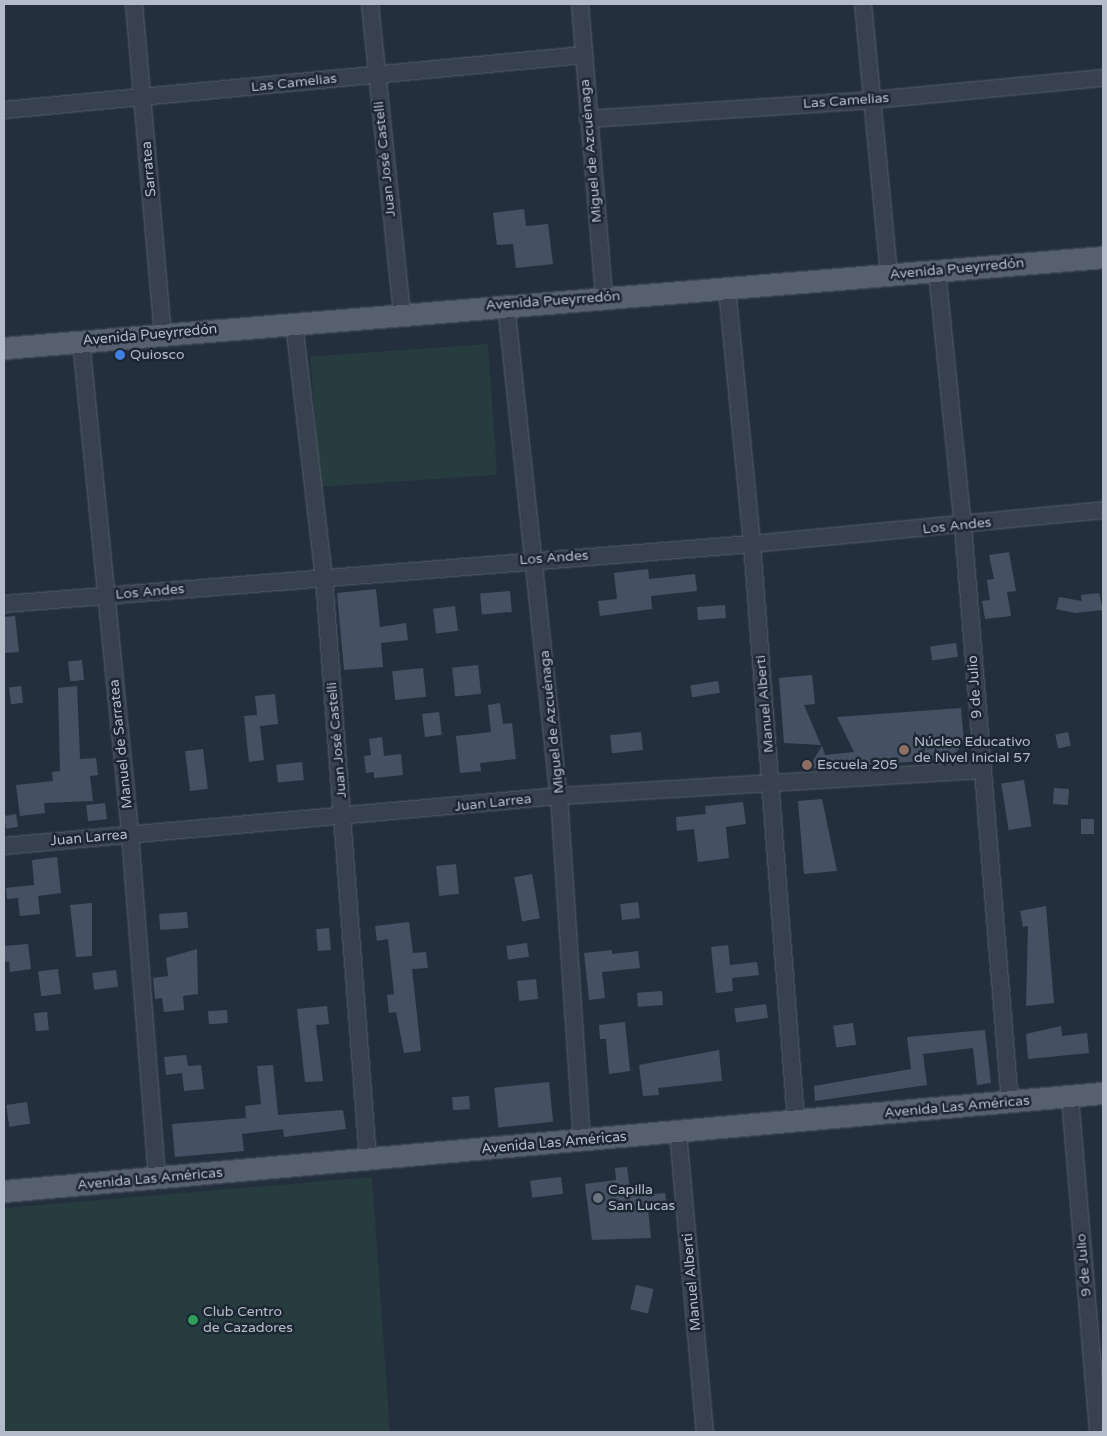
<!DOCTYPE html>
<meta charset="utf-8">
<style>
body{margin:0}
#map{position:relative;width:1107px;height:1436px;overflow:hidden;background:#242f3e;font-family:"Varela Round",sans-serif}
div>[style]{position:absolute}
.green>*{inset:0;background:#263c3f;transform-origin:0 0}
.building>*{inset:0;background:#455162;transform-origin:0 0}
.roads{filter:drop-shadow(0 0 1px #565f6c) drop-shadow(0 0 1px #565f6c)}
.minor>*{height:16px;margin:-8px;padding:0 8px;transform-origin:8px;border-radius:8px;background:#38414e}
.major>*{height:21px;margin:-10.5px;padding:0 10.5px;transform-origin:10.5px;border-radius:10.5px;background:#56606e}
.dots>*{width:14px;height:14px;translate:-50% -50%;box-sizing:border-box;border:2px solid #1d2633;border-radius:50%}
span{translate:-50% -50%;white-space:nowrap;text-align:center;line-height:1.15;-webkit-text-stroke:5px #1d2633;paint-order:stroke}
.street-label{font-size:14px;color:#b4bcc9}
.poi-label{font-size:14px;color:#b4bcc9}
.left{translate:0 -50%;text-align:left}
.frame{position:absolute;inset:0;border:5px solid #b4bcc9;pointer-events:none}
</style>
<div id="map">
<div class="green">
<i style="left:488px;top:344px;width:131px;height:178px;rotate:86deg"></i>
<i style="clip-path:polygon(372px 1177px,390px 1432px,4px 1432px,4px 1208px)"></i>
</div>
<div class="building">
<i style="clip-path:polygon(524px 209px,526px 226px,548px 224px,553px 264px,516px 268px,513px 244px,497px 245px,493px 213px)"></i>
<i style="clip-path:polygon(1009px 552px,1016px 591px,1007px 592px,1011px 616px,985px 619px,982px 601px,990px 600px,987px 580px,994px 579px,989px 555px)"></i>
<i style="clip-path:polygon(648px 569px,649px 579px,695px 574px,697px 591px,651px 596px,652px 609px,600px 616px,598px 601px,617px 599px,614px 573px)"></i>
<i style="clip-path:polygon(376px 589px,380px 627px,406px 623px,408px 640px,381px 643px,383px 667px,344px 670px,337px 593px)"></i>
<i style="left:510px;top:591px;width:21px;height:30px;rotate:85deg"></i>
<i style="clip-path:polygon(1099px 593px,1103px 610px,1075px 613px,1056px 609px,1059px 597px,1082px 601px,1081px 595px)"></i>
<i style="left:725px;top:605px;width:13px;height:28px;rotate:86deg"></i>
<i style="left:455px;top:606px;width:25px;height:22px;rotate:83deg"></i>
<i style="clip-path:polygon(15px 616px,19px 652px,5px 653px,4px 617px)"></i>
<i style="left:956px;top:643px;width:14px;height:26px;rotate:82deg"></i>
<i style="left:82px;top:660px;width:20px;height:14px;rotate:84deg"></i>
<i style="left:478px;top:665px;width:29px;height:26px;rotate:84deg"></i>
<i style="left:423px;top:668px;width:29px;height:31px;rotate:84deg"></i>
<i style="clip-path:polygon(812px 675px,815px 704px,804px 705px,821px 745px,784px 743px,779px 678px)"></i>
<i style="left:718px;top:681px;width:12px;height:28px;rotate:81deg"></i>
<i style="left:21px;top:686px;width:17px;height:12px;rotate:83deg"></i>
<i style="clip-path:polygon(77px 686px,80px 759px,96px 758px,98px 775px,90px 776px,93px 801px,44px 803px,45px 813px,20px 816px,16px 785px,53px 781px,52px 772px,60px 771px,58px 688px)"></i>
<i style="clip-path:polygon(275px 694px,278px 724px,260px 726px,264px 760px,249px 762px,244px 716px,257px 715px,255px 696px)"></i>
<i style="clip-path:polygon(500px 703px,503px 724px,512px 723px,516px 759px,480px 763px,481px 771px,460px 773px,456px 736px,491px 732px,488px 705px)"></i>
<i style="clip-path:polygon(961px 708px,964px 742px,951px 759px,808px 769px,822px 746px,825px 755px,854px 752px,837px 717px)"></i>
<i style="left:439px;top:712px;width:23px;height:17px;rotate:83deg"></i>
<i style="left:641px;top:732px;width:18px;height:31px;rotate:84deg"></i>
<i style="left:1068px;top:732px;width:14px;height:13px;rotate:78deg"></i>
<i style="clip-path:polygon(382px 737px,384px 756px,401px 754px,403px 775px,374px 778px,374px 772px,366px 773px,364px 756px,371px 755px,369px 739px)"></i>
<i style="left:203px;top:749px;width:40px;height:18px;rotate:83deg"></i>
<i style="left:302px;top:762px;width:18px;height:26px;rotate:84deg"></i>
<i style="left:1024px;top:780px;width:47px;height:23px;rotate:81deg"></i>
<i style="left:1054px;top:788px;width:15px;height:16px;rotate:4deg"></i>
<i style="clip-path:polygon(822px 799px,837px 871px,804px 874px,798px 801px)"></i>
<i style="clip-path:polygon(743px 802px,746px 824px,726px 827px,729px 858px,698px 862px,694px 829px,677px 831px,676px 817px,706px 814px,705px 806px)"></i>
<i style="left:105px;top:803px;width:16px;height:19px;rotate:83deg"></i>
<i style="left:16px;top:814px;width:13px;height:12px;rotate:81deg"></i>
<i style="left:1081px;top:819px;width:13px;height:15px"></i>
<i style="clip-path:polygon(57px 857px,61px 893px,38px 896px,40px 914px,20px 916px,18px 898px,7px 899px,6px 888px,34px 885px,32px 860px)"></i>
<i style="left:456px;top:864px;width:30px;height:20px;rotate:84deg"></i>
<i style="left:532px;top:874px;width:45px;height:18px;rotate:80deg"></i>
<i style="left:638px;top:902px;width:16px;height:18px;rotate:83deg"></i>
<i style="clip-path:polygon(92px 903px,92px 956px,76px 957px,70px 905px)"></i>
<i style="clip-path:polygon(1046px 906px,1054px 1003px,1026px 1006px,1028px 926px,1023px 927px,1020px 911px)"></i>
<i style="left:187px;top:912px;width:16px;height:28px;rotate:86deg"></i>
<i style="clip-path:polygon(409px 922px,413px 953px,426px 952px,428px 968px,412px 969px,421px 1051px,404px 1053px,396px 1012px,389px 1013px,387px 995px,394px 994px,388px 939px,377px 941px,375px 926px)"></i>
<i style="left:329px;top:928px;width:22px;height:13px;rotate:85deg"></i>
<i style="left:527px;top:943px;width:14px;height:21px;rotate:82deg"></i>
<i style="clip-path:polygon(28px 944px,31px 969px,10px 972px,9px 961px,4px 962px,4px 946px)"></i>
<i style="clip-path:polygon(728px 945px,730px 965px,757px 962px,759px 975px,732px 978px,733px 991px,716px 993px,711px 947px)"></i>
<i style="clip-path:polygon(197px 949px,198px 994px,183px 996px,184px 1010px,164px 1012px,162px 998px,155px 999px,153px 978px,168px 976px,166px 958px)"></i>
<i style="clip-path:polygon(612px 950px,612px 954px,638px 951px,640px 968px,602px 972px,605px 998px,589px 1000px,584px 953px)"></i>
<i style="left:58px;top:969px;width:25px;height:20px;rotate:83deg"></i>
<i style="left:116px;top:970px;width:17px;height:24px;rotate:83deg"></i>
<i style="left:536px;top:979px;width:20px;height:19px;rotate:84deg"></i>
<i style="left:662px;top:991px;width:14px;height:25px;rotate:86deg"></i>
<i style="left:766px;top:1004px;width:14px;height:32px;rotate:82deg"></i>
<i style="clip-path:polygon(327px 1006px,329px 1024px,316px 1025px,323px 1081px,305px 1082px,297px 1009px)"></i>
<i style="left:227px;top:1010px;width:13px;height:19px;rotate:86deg"></i>
<i style="left:47px;top:1012px;width:18px;height:13px;rotate:84deg"></i>
<i style="clip-path:polygon(625px 1022px,630px 1071px,609px 1074px,606px 1039px,600px 1039px,599px 1025px)"></i>
<i style="left:853px;top:1023px;width:22px;height:20px;rotate:82deg"></i>
<i style="clip-path:polygon(1061px 1026px,1062px 1036px,1087px 1033px,1089px 1053px,1028px 1059px,1026px 1034px)"></i>
<i style="clip-path:polygon(985px 1030px,991px 1083px,977px 1085px,973px 1048px,923px 1054px,927px 1085px,815px 1101px,814px 1086px,911px 1069px,907px 1037px)"></i>
<i style="clip-path:polygon(719px 1050px,722px 1081px,658px 1088px,659px 1095px,643px 1096px,639px 1065px)"></i>
<i style="clip-path:polygon(186px 1055px,188px 1066px,201px 1065px,204px 1089px,184px 1091px,182px 1073px,166px 1075px,164px 1057px)"></i>
<i style="clip-path:polygon(273px 1065px,278px 1115px,343px 1110px,346px 1129px,284px 1137px,283px 1129px,242px 1134px,244px 1151px,175px 1157px,172px 1124px,246px 1118px,245px 1106px,261px 1104px,257px 1066px)"></i>
<i style="left:549px;top:1082px;width:40px;height:55px;rotate:84deg"></i>
<i style="left:469px;top:1096px;width:13px;height:17px;rotate:86deg"></i>
<i style="left:27px;top:1102px;width:22px;height:21px;rotate:82deg"></i>
<i style="clip-path:polygon(627px 1167px,630px 1189px,639px 1188px,640px 1195px,665px 1193px,667px 1206px,648px 1209px,651px 1238px,592px 1240px,585px 1184px,616px 1180px,615px 1168px)"></i>
<i style="left:561px;top:1177px;width:17px;height:31px;rotate:83deg"></i>
<i style="left:636px;top:1285px;width:18px;height:25px;rotate:13deg"></i>
</div>
<div class="roads">
<div class="minor">
<i style="left:134px;top:4px;width:331px;rotate:85deg"></i>
<i style="left:370px;top:4px;width:313px;rotate:84.1deg"></i>
<i style="left:580px;top:4px;width:295px;rotate:85.3deg"></i>
<i style="left:863px;top:4px;width:271px;rotate:84.5deg"></i>
<i style="left:4px;top:110px;width:583px;rotate:-5.42deg"></i>
<i style="left:588px;top:119px;width:286px;rotate:-3.8deg"></i>
<i style="left:873px;top:100px;width:231px;rotate:-5.5deg"></i>
<i style="left:937px;top:271px;width:256px;rotate:84.2deg"></i>
<i style="left:963px;top:526px;width:578px;rotate:85.34deg"></i>
<i style="left:727px;top:288px;width:257px;rotate:84.4deg"></i>
<i style="left:752px;top:544px;width:579px;rotate:85.64deg"></i>
<i style="left:506px;top:304px;width:495px;rotate:83.9deg"></i>
<i style="left:559px;top:796px;width:345px;rotate:86.2deg"></i>
<i style="left:294px;top:323px;width:257px;rotate:83.3deg"></i>
<i style="left:324px;top:578px;width:583px;rotate:85.67deg"></i>
<i style="left:81px;top:341px;width:495px;rotate:84.3deg"></i>
<i style="left:130px;top:834px;width:345px;rotate:85.5deg"></i>
<i style="left:4px;top:604px;width:750px;rotate:-4.59deg"></i>
<i style="left:752px;top:544px;width:353px;rotate:-5.5deg"></i>
<i style="left:4px;top:846px;width:557px;rotate:-5.15deg"></i>
<i style="left:559px;top:796px;width:424px;rotate:-3.5deg"></i>
<i style="left:1070px;top:1097px;width:336px;rotate:85.2deg"></i>
<i style="left:678px;top:1132px;width:301px;rotate:84.9deg"></i>
</div>
<div class="major">
<i style="left:4px;top:348px;width:1103px;rotate:-4.73deg"></i>
<i style="left:4px;top:1191px;width:1103px;rotate:-5.1deg"></i>
</div>
</div>
<div class="dots">
<i style="left:120px;top:355px;background:#3f7fe0"></i>
<i style="left:904px;top:750px;background:#8d6e63"></i>
<i style="left:807px;top:765px;background:#8d6e63"></i>
<i style="left:598px;top:1198px;background:#6b7280"></i>
<i style="left:193px;top:1320px;background:#2e9e5b"></i>
</div>
<div class="street-label">
<span style="left:294px;top:83px;rotate:-6deg">Las Camelias</span>
<span style="left:846px;top:101px;rotate:-4deg">Las Camelias</span>
<span style="left:591px;top:151px;rotate:-95deg">Miguel de Azcuénaga</span>
<span style="left:385px;top:159px;rotate:-96deg">Juan José Castelli</span>
<span style="left:149px;top:169px;rotate:-95deg">Sarratea</span>
<span style="left:957px;top:269px;rotate:-5deg">Avenida Pueyrredón</span>
<span style="left:553px;top:301px;rotate:-4deg">Avenida Pueyrredón</span>
<span style="left:150px;top:335px;rotate:-5deg">Avenida Pueyrredón</span>
<span style="left:957px;top:526px;rotate:-6deg">Los Andes</span>
<span style="left:554px;top:558px;rotate:-4deg">Los Andes</span>
<span style="left:150px;top:592px;rotate:-5deg">Los Andes</span>
<span style="left:975px;top:687px;rotate:-94deg">9 de Julio</span>
<span style="left:765px;top:704px;rotate:-95deg">Manuel Alberti</span>
<span style="left:552px;top:722px;rotate:-96deg">Miguel de Azcuénaga</span>
<span style="left:337px;top:740px;rotate:-95deg">Juan José Castelli</span>
<span style="left:121px;top:744px;rotate:-96deg">Manuel de Sarratea</span>
<span style="left:493px;top:803px;rotate:-6deg">Juan Larrea</span>
<span style="left:89px;top:838px;rotate:-5deg">Juan Larrea</span>
<span style="left:957px;top:1107px;rotate:-5deg">Avenida Las Américas</span>
<span style="left:554px;top:1143px;rotate:-5deg">Avenida Las Américas</span>
<span style="left:150px;top:1179px;rotate:-5deg">Avenida Las Américas</span>
<span style="left:1084px;top:1265px;rotate:-95deg">9 de Julio</span>
<span style="left:692px;top:1282px;rotate:-95deg">Manuel Alberti</span>
</div>
<div class="poi-label">
<span class="left" style="left:130px;top:355px">Quiosco</span>
<span class="left" style="left:914px;top:750px">Núcleo Educativo<br>de Nivel Inicial 57</span>
<span class="left" style="left:817px;top:765px">Escuela 205</span>
<span class="left" style="left:608px;top:1198px">Capilla<br>San Lucas</span>
<span class="left" style="left:203px;top:1320px">Club Centro<br>de Cazadores</span>
</div>
<div class="frame"></div>
</div>
